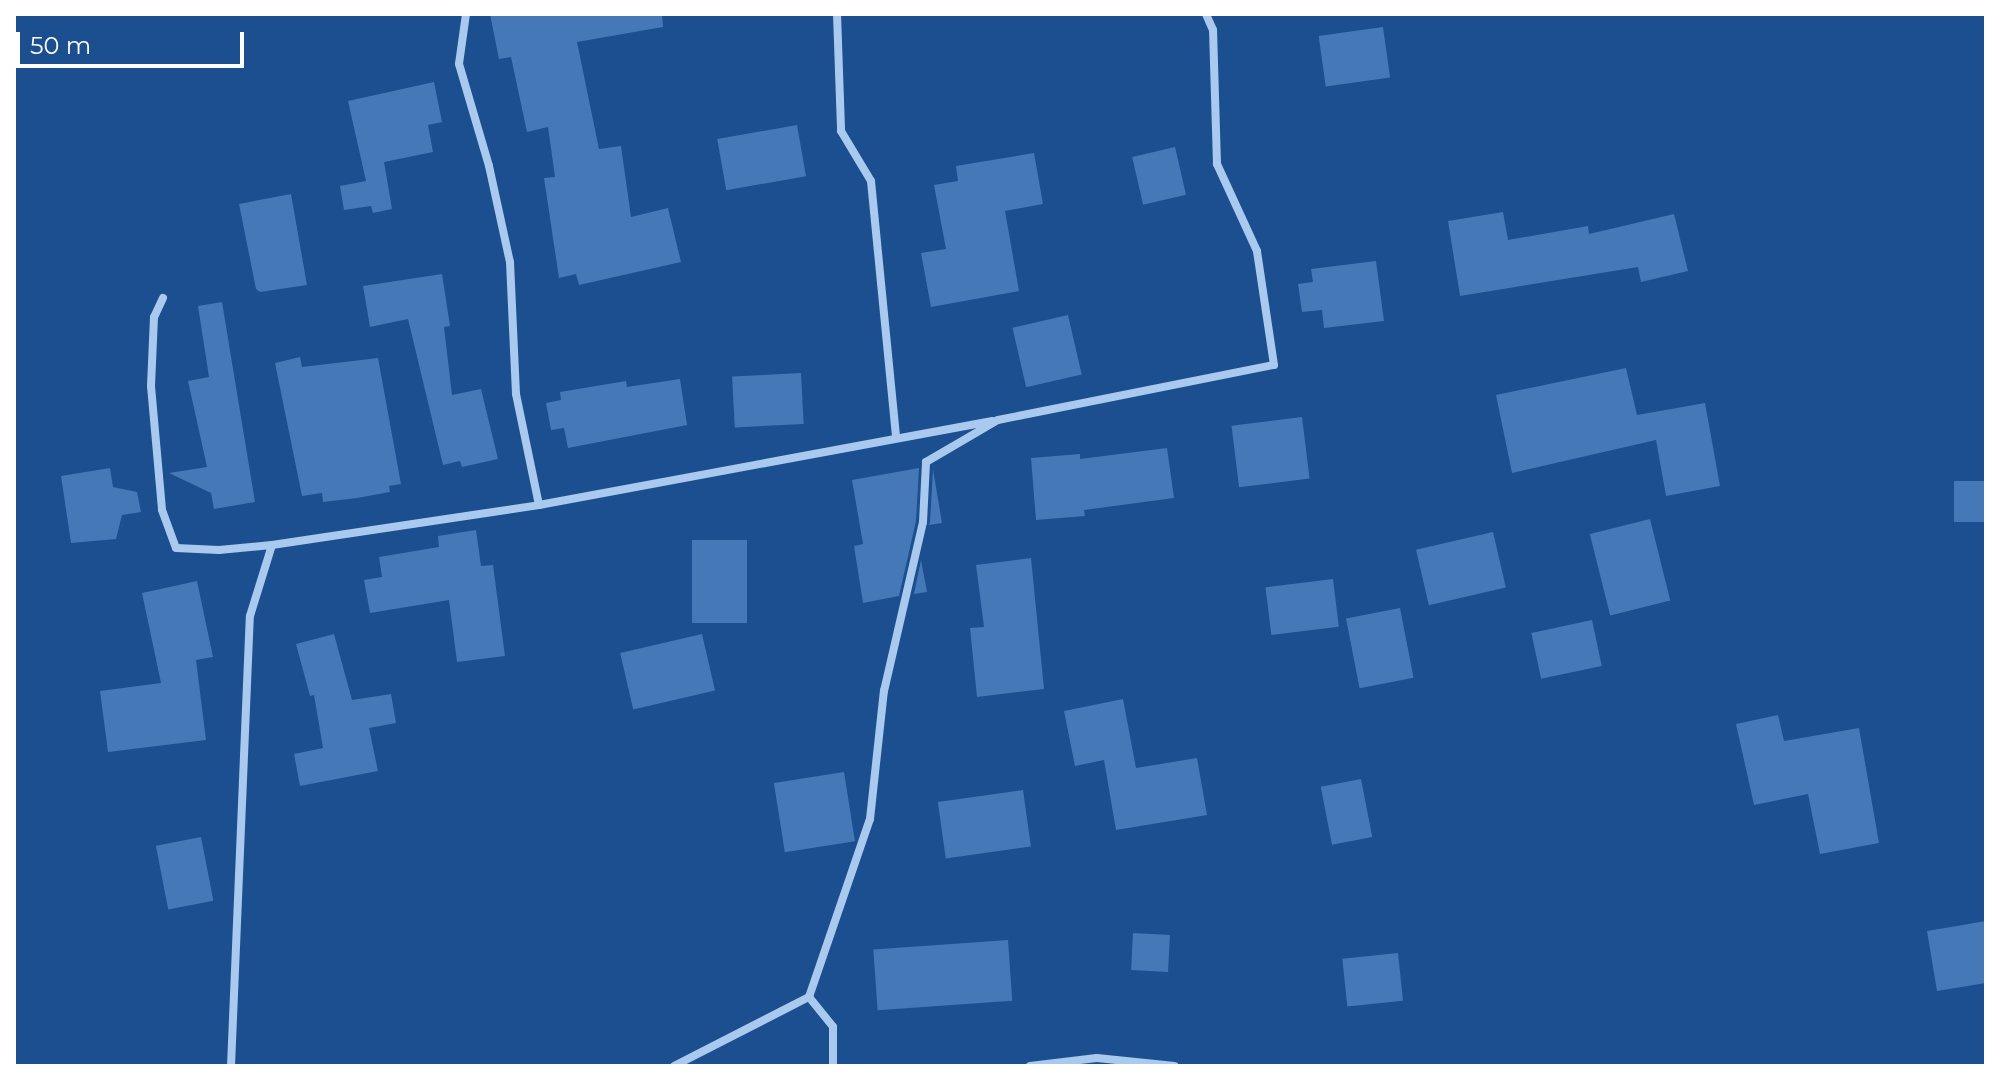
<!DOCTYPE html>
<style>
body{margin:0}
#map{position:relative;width:2000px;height:1080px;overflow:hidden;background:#1b4f8f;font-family:Montserrat,sans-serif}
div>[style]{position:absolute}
.building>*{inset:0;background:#4478b7;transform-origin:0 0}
.minor>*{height:8px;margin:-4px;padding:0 4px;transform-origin:4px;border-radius:4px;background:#a9c9ee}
span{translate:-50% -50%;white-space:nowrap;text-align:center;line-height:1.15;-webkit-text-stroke:6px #1b4f8f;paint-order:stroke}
.frame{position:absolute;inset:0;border:16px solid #fff;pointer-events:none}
.scale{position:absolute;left:16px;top:32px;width:228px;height:36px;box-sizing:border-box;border:4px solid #fff;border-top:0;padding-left:10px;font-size:24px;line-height:28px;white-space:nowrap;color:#fff;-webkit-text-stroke:6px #1b4f8f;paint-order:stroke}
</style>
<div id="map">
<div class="building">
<i style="clip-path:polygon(490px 14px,662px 14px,663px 27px,577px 42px,599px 149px,621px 146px,631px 217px,668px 208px,681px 262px,579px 285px,576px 274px,559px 278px,544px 178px,555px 177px,548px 127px,527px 132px,511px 57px,499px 59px)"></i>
<i style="left:1383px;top:27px;width:51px;height:65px;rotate:82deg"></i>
<i style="clip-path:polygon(434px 82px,442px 122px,428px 125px,433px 152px,384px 162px,392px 209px,373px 213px,371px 206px,344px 210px,340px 186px,366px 181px,348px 101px)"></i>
<i style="left:797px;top:125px;width:52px;height:81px;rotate:80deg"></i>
<i style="left:1175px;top:147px;width:49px;height:44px;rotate:77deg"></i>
<i style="clip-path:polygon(1034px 153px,1043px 204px,1005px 211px,1019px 291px,931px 307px,921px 253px,946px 249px,934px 185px,958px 181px,956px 166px)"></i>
<i style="clip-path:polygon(291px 194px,307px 285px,260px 292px,256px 289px,239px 204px)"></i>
<i style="clip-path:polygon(1503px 212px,1508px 240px,1588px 226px,1589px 234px,1674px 214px,1688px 271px,1641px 282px,1638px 267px,1460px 296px,1448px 221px)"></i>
<i style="clip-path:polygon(1376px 261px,1384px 321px,1324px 328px,1322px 310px,1302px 312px,1298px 284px,1313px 282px,1311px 269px)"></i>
<i style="clip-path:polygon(442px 274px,450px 326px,444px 327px,452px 395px,481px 389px,498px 459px,462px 467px,460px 461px,443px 465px,408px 319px,370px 327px,363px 286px)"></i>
<i style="clip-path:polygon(222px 302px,255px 502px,214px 509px,211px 493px,169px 473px,207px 467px,188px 381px,209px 377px,198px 306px)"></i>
<i style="left:1068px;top:315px;width:61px;height:57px;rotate:77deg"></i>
<i style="clip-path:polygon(300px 357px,302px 367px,378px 358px,401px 484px,389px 486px,390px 492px,357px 498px,323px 502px,322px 493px,302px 496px,275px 363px)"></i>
<i style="clip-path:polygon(1626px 368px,1637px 415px,1705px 403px,1720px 486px,1666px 496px,1656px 440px,1512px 473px,1496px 395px)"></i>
<i style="left:801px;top:373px;width:51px;height:69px;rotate:87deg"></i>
<i style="clip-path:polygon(680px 379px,687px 425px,568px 448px,564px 428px,551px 430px,546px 403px,561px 400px,560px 392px,626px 381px,627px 387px)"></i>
<i style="left:1302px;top:417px;width:62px;height:71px;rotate:83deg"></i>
<i style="clip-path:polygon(1167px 448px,1174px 498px,1084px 510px,1085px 516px,1036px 520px,1031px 458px,1080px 454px,1080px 459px)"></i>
<i style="clip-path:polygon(110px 468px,113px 487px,137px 492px,141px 512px,122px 515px,116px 539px,71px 543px,61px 476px)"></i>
<i style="clip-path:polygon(919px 468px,916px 521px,899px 596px,863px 603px,854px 546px,863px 544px,852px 480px)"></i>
<i style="clip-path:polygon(933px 469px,942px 523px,929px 525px,930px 522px)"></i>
<i style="left:1986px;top:481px;width:41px;height:32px;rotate:90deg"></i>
<i style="left:1650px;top:519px;width:84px;height:62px;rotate:76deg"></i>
<i style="clip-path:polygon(476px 530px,481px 566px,493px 565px,505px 656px,457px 662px,449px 600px,370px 613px,364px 580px,382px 577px,379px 557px,439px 547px,438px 536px)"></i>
<i style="left:1493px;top:532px;width:57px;height:79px;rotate:77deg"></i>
<i style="left:692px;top:540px;width:55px;height:83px"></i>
<i style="clip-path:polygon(1031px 558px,1044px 689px,977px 697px,970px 628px,984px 627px,976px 565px)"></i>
<i style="clip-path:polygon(921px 560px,927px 592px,914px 594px)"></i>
<i style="left:1333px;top:579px;width:48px;height:68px;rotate:83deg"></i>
<i style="clip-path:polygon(197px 581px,213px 657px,196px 660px,206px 740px,108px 752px,100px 691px,161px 683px,142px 593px)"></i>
<i style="left:1400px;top:608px;width:71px;height:55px;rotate:79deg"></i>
<i style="left:1592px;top:620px;width:47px;height:62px;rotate:78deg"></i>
<i style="clip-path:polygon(334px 634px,352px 700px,391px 694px,396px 723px,369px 728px,378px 771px,300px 786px,294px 754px,323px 748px,314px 695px,310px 696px,296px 644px)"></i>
<i style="left:702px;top:634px;width:58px;height:84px;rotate:77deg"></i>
<i style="clip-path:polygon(1123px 699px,1136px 768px,1197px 758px,1207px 815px,1116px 830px,1104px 760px,1075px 766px,1064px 711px)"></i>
<i style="clip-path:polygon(1778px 715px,1784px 741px,1859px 728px,1879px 843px,1820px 854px,1808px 794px,1754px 805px,1736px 724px)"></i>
<i style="left:844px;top:772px;width:70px;height:71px;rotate:81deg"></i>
<i style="left:1361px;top:779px;width:59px;height:41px;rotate:79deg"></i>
<i style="left:1023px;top:790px;width:57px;height:86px;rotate:82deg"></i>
<i style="left:201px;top:837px;width:65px;height:46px;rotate:79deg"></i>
<i style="clip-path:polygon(1986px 921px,1986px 983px,1937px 991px,1927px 931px)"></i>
<i style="left:1133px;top:933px;width:37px;height:37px;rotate:3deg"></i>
<i style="left:1008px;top:940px;width:61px;height:135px;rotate:86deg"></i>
<i style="left:1398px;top:953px;width:48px;height:56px;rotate:84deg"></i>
</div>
<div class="minor">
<i style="left:466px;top:14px;width:50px;rotate:98deg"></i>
<i style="left:459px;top:64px;width:106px;rotate:73.6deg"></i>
<i style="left:489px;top:166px;width:98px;rotate:77.7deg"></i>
<i style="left:510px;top:262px;width:132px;rotate:87.4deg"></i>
<i style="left:516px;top:394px;width:113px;rotate:78.3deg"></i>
<i style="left:837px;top:14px;width:117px;rotate:88deg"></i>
<i style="left:841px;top:131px;width:58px;rotate:59deg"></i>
<i style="left:871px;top:181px;width:258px;rotate:84.4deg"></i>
<i style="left:163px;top:298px;width:21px;rotate:115deg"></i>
<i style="left:154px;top:317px;width:69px;rotate:92.5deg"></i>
<i style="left:151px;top:386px;width:124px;rotate:84.9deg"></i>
<i style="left:162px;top:510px;width:40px;rotate:69.8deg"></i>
<i style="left:176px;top:548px;width:43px;rotate:2.7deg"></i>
<i style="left:219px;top:550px;width:53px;rotate:-5.4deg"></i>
<i style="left:809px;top:997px;width:38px;rotate:51deg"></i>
<i style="left:833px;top:1027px;width:39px;rotate:90deg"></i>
<i style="left:231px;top:1066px;width:450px;rotate:-87.6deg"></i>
<i style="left:250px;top:616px;width:74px;rotate:-72.8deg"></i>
<i style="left:272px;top:545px;width:270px;rotate:-8.5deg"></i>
<i style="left:539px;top:505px;width:461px;rotate:-10.5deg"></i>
<i style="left:674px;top:1066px;width:152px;rotate:-27.1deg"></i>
<i style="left:809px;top:997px;width:188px;rotate:-71.1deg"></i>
<i style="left:870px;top:819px;width:129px;rotate:-83.8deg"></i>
<i style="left:884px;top:691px;width:173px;rotate:-77deg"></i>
<i style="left:923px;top:522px;width:60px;rotate:-87.1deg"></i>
<i style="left:926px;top:462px;width:83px;rotate:-30.3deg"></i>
<i style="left:998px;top:420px;width:281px;rotate:-11.3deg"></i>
<i style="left:1274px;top:365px;width:115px;rotate:-98.5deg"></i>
<i style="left:1257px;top:251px;width:96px;rotate:-114.7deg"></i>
<i style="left:1217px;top:164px;width:134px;rotate:-91.7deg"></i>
<i style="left:1213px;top:30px;width:17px;rotate:-114deg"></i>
<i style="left:1030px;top:1066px;width:67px;rotate:-6.8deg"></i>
<i style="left:1097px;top:1058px;width:78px;rotate:5.9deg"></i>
</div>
<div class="frame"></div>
<div class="scale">50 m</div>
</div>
